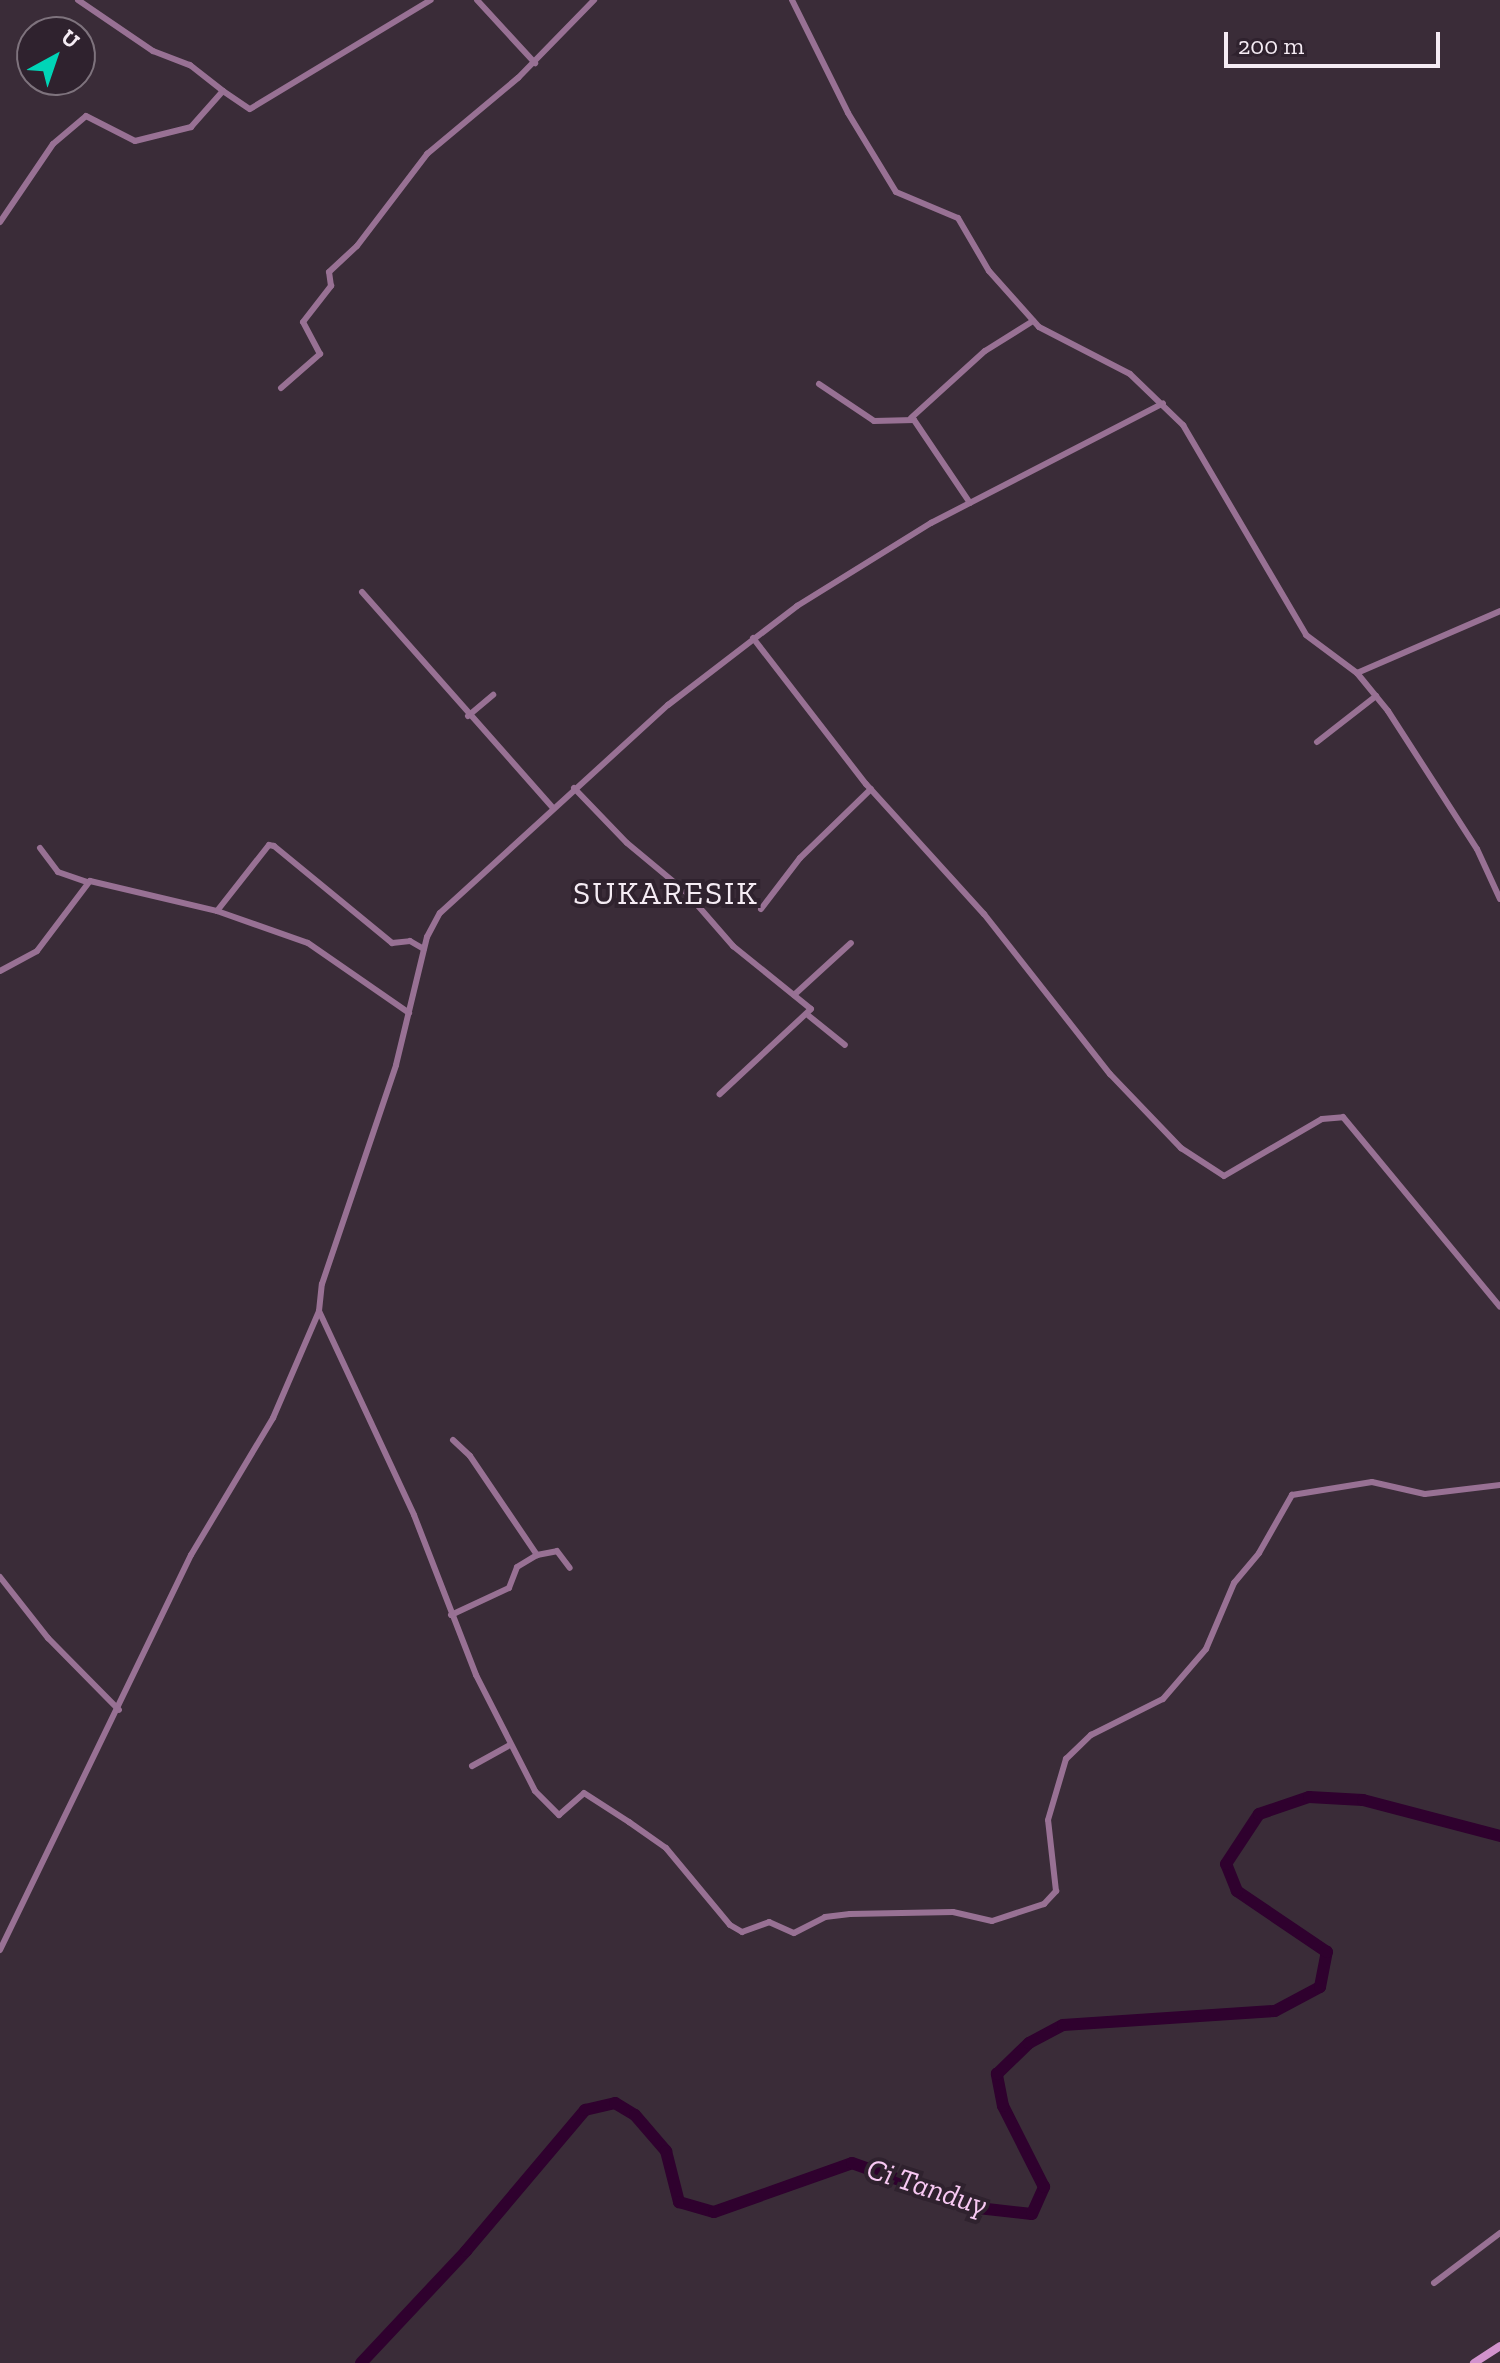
<!DOCTYPE html>
<style>
body{margin:0}
#map{position:relative;width:1500px;height:2363px;overflow:hidden;background:#3a2c38;font-family:"Zilla Slab",serif}
div>[style]{position:absolute}
.river>*{height:12px;margin:-6px;padding:0 6px;transform-origin:6px;border-radius:6px;background:#2f012e}
.street>*{height:6px;margin:-3px;padding:0 3px;transform-origin:3px;border-radius:3px;background:#987194}
.secondary>*{height:8px;margin:-4px;padding:0 4px;transform-origin:4px;border-radius:4px;background:#d293cd}
span{translate:-50% -50%;white-space:nowrap;text-align:center;line-height:1.15;-webkit-text-stroke:8px #2f222e;paint-order:stroke}
.water-label{font-size:30px;color:#f8c9f3;font-style:italic}
.quarter-label{font-size:32px;color:#f5ecf4;letter-spacing:2px}
.north{position:absolute;left:16px;top:16px;width:80px;height:80px;box-sizing:border-box;background:#2f222e;border:2px solid #7e737d;border-radius:50%;rotate:40deg;font-size:22px;font-weight:700;line-height:32px;text-align:center;color:#f5ecf4}
.north::after{content:'';display:block;margin:auto;width:28px;height:36px;background:#00d5b7;clip-path:polygon(50% 0,100% 100%,50% 72%,0 100%)}
.scale{position:absolute;left:1224px;top:32px;width:216px;height:36px;box-sizing:border-box;border:4px solid #f5ecf4;border-top:0;padding-left:10px;font-size:24px;line-height:28px;white-space:nowrap;color:#f5ecf4;-webkit-text-stroke:6px #2f222e;paint-order:stroke}
</style>
<div id="map">
<div class="river">
<i style="left:361px;top:2363px;width:154px;rotate:-46.8deg"></i>
<i style="left:466px;top:2251px;width:185px;rotate:-49.8deg"></i>
<i style="left:585px;top:2110px;width:31px;rotate:-13deg"></i>
<i style="left:615px;top:2103px;width:23px;rotate:31deg"></i>
<i style="left:635px;top:2115px;width:48px;rotate:49.3deg"></i>
<i style="left:666px;top:2151px;width:53px;rotate:75.7deg"></i>
<i style="left:679px;top:2202px;width:36px;rotate:16deg"></i>
<i style="left:714px;top:2212px;width:146px;rotate:-19.5deg"></i>
<i style="left:852px;top:2163px;width:134px;rotate:19.7deg"></i>
<i style="left:978px;top:2208px;width:54px;rotate:6.3deg"></i>
<i style="left:1032px;top:2214px;width:30px;rotate:-66deg"></i>
<i style="left:1044px;top:2187px;width:91px;rotate:-116.8deg"></i>
<i style="left:1003px;top:2106px;width:33px;rotate:-101deg"></i>
<i style="left:997px;top:2074px;width:45px;rotate:-44.1deg"></i>
<i style="left:1029px;top:2043px;width:38px;rotate:-28deg"></i>
<i style="left:1063px;top:2025px;width:212px;rotate:-3.8deg"></i>
<i style="left:1275px;top:2011px;width:51px;rotate:-28.1deg"></i>
<i style="left:1320px;top:1987px;width:36px;rotate:-79deg"></i>
<i style="left:1327px;top:1952px;width:109px;rotate:-145.9deg"></i>
<i style="left:1237px;top:1891px;width:29px;rotate:-112deg"></i>
<i style="left:1226px;top:1864px;width:60px;rotate:-56.6deg"></i>
<i style="left:1259px;top:1814px;width:53px;rotate:-18.8deg"></i>
<i style="left:1309px;top:1797px;width:54px;rotate:3.2deg"></i>
<i style="left:1363px;top:1800px;width:142px;rotate:14.7deg"></i>
</div>
<div class="street">
<i style="left:78px;top:0;width:91px;rotate:34.2deg"></i>
<i style="left:153px;top:51px;width:40px;rotate:21deg"></i>
<i style="left:190px;top:65px;width:42px;rotate:38.2deg"></i>
<i style="left:477px;top:0;width:86px;rotate:47.4deg"></i>
<i style="left:792px;top:0;width:126px;rotate:63.6deg"></i>
<i style="left:848px;top:113px;width:92px;rotate:58.7deg"></i>
<i style="left:896px;top:192px;width:67px;rotate:22.8deg"></i>
<i style="left:958px;top:218px;width:61px;rotate:59.7deg"></i>
<i style="left:989px;top:271px;width:75px;rotate:48.2deg"></i>
<i style="left:1039px;top:327px;width:102px;rotate:27.3deg"></i>
<i style="left:1130px;top:374px;width:74px;rotate:43.9deg"></i>
<i style="left:1183px;top:425px;width:243px;rotate:59.6deg"></i>
<i style="left:1306px;top:635px;width:64px;rotate:36.7deg"></i>
<i style="left:1357px;top:673px;width:49px;rotate:50.8deg"></i>
<i style="left:1388px;top:711px;width:164px;rotate:57.2deg"></i>
<i style="left:1477px;top:849px;width:55px;rotate:65.3deg"></i>
<i style="left:0;top:222px;width:94px;rotate:-55.8deg"></i>
<i style="left:53px;top:144px;width:43px;rotate:-40.3deg"></i>
<i style="left:86px;top:116px;width:55px;rotate:27deg"></i>
<i style="left:135px;top:141px;width:58px;rotate:-14deg"></i>
<i style="left:191px;top:127px;width:48px;rotate:-48.4deg"></i>
<i style="left:223px;top:91px;width:32px;rotate:34deg"></i>
<i style="left:250px;top:109px;width:211px;rotate:-31.1deg"></i>
<i style="left:819px;top:384px;width:66px;rotate:33.9deg"></i>
<i style="left:874px;top:421px;width:40px;rotate:-1.4deg"></i>
<i style="left:914px;top:420px;width:100px;rotate:56deg"></i>
<i style="left:281px;top:388px;width:52px;rotate:-41.1deg"></i>
<i style="left:320px;top:354px;width:36px;rotate:-118deg"></i>
<i style="left:303px;top:322px;width:46px;rotate:-52.1deg"></i>
<i style="left:331px;top:286px;width:14px;rotate:-98deg"></i>
<i style="left:329px;top:272px;width:38px;rotate:-43deg"></i>
<i style="left:357px;top:246px;width:116px;rotate:-52.7deg"></i>
<i style="left:427px;top:154px;width:119px;rotate:-39.9deg"></i>
<i style="left:518px;top:78px;width:109px;rotate:-45.7deg"></i>
<i style="left:911px;top:418px;width:100px;rotate:-42.2deg"></i>
<i style="left:985px;top:351px;width:57px;rotate:-32deg"></i>
<i style="left:362px;top:592px;width:287px;rotate:48.5deg"></i>
<i style="left:753px;top:638px;width:185px;rotate:52.3deg"></i>
<i style="left:866px;top:784px;width:176px;rotate:47.8deg"></i>
<i style="left:984px;top:914px;width:204px;rotate:51.8deg"></i>
<i style="left:1110px;top:1074px;width:103px;rotate:46.2deg"></i>
<i style="left:1181px;top:1148px;width:51px;rotate:33.1deg"></i>
<i style="left:1224px;top:1176px;width:113px;rotate:-30.2deg"></i>
<i style="left:1322px;top:1119px;width:21px;rotate:-5deg"></i>
<i style="left:1343px;top:1117px;width:246px;rotate:50.4deg"></i>
<i style="left:1357px;top:673px;width:156px;rotate:-23.4deg"></i>
<i style="left:468px;top:716px;width:33px;rotate:-40deg"></i>
<i style="left:1317px;top:742px;width:75px;rotate:-37.9deg"></i>
<i style="left:574px;top:788px;width:76px;rotate:46.1deg"></i>
<i style="left:627px;top:843px;width:77px;rotate:39.7deg"></i>
<i style="left:686px;top:892px;width:72px;rotate:49deg"></i>
<i style="left:733px;top:946px;width:100px;rotate:38.9deg"></i>
<i style="left:811px;top:1009px;width:125px;rotate:137deg"></i>
<i style="left:40px;top:848px;width:30px;rotate:53deg"></i>
<i style="left:58px;top:872px;width:31px;rotate:19deg"></i>
<i style="left:761px;top:909px;width:64px;rotate:-52.6deg"></i>
<i style="left:800px;top:858px;width:99px;rotate:-44.2deg"></i>
<i style="left:217px;top:911px;width:84px;rotate:-51.8deg"></i>
<i style="left:269px;top:845px;width:5px;rotate:11deg"></i>
<i style="left:274px;top:846px;width:153px;rotate:39.4deg"></i>
<i style="left:392px;top:943px;width:18px;rotate:-6deg"></i>
<i style="left:410px;top:941px;width:16px;rotate:30deg"></i>
<i style="left:0;top:971px;width:42px;rotate:-28.4deg"></i>
<i style="left:37px;top:951px;width:88px;rotate:-52.9deg"></i>
<i style="left:90px;top:881px;width:130px;rotate:13.3deg"></i>
<i style="left:217px;top:911px;width:96px;rotate:19.4deg"></i>
<i style="left:308px;top:943px;width:123px;rotate:34.7deg"></i>
<i style="left:794px;top:995px;width:77px;rotate:-42.4deg"></i>
<i style="left:809px;top:1016px;width:46px;rotate:38.9deg"></i>
<i style="left:319px;top:1311px;width:225px;rotate:65deg"></i>
<i style="left:414px;top:1515px;width:172px;rotate:68.8deg"></i>
<i style="left:476px;top:1675px;width:130px;rotate:63deg"></i>
<i style="left:535px;top:1791px;width:34px;rotate:45deg"></i>
<i style="left:559px;top:1815px;width:33px;rotate:-41deg"></i>
<i style="left:584px;top:1793px;width:54px;rotate:32.8deg"></i>
<i style="left:629px;top:1822px;width:45px;rotate:35.1deg"></i>
<i style="left:666px;top:1848px;width:100px;rotate:50.3deg"></i>
<i style="left:730px;top:1925px;width:14px;rotate:30deg"></i>
<i style="left:742px;top:1932px;width:29px;rotate:-20deg"></i>
<i style="left:769px;top:1922px;width:27px;rotate:24deg"></i>
<i style="left:794px;top:1933px;width:35px;rotate:-27deg"></i>
<i style="left:825px;top:1917px;width:25px;rotate:-7deg"></i>
<i style="left:850px;top:1914px;width:103px;rotate:-1.1deg"></i>
<i style="left:953px;top:1912px;width:40px;rotate:13deg"></i>
<i style="left:992px;top:1921px;width:55px;rotate:-18.1deg"></i>
<i style="left:1044px;top:1904px;width:18px;rotate:-47deg"></i>
<i style="left:1056px;top:1891px;width:71px;rotate:-96.4deg"></i>
<i style="left:1048px;top:1820px;width:64px;rotate:-73.6deg"></i>
<i style="left:1066px;top:1759px;width:35px;rotate:-44deg"></i>
<i style="left:1091px;top:1735px;width:80px;rotate:-26.6deg"></i>
<i style="left:1163px;top:1699px;width:66px;rotate:-49.3deg"></i>
<i style="left:1206px;top:1649px;width:72px;rotate:-67deg"></i>
<i style="left:1234px;top:1583px;width:39px;rotate:-50deg"></i>
<i style="left:1259px;top:1553px;width:67px;rotate:-60.4deg"></i>
<i style="left:1292px;top:1495px;width:81px;rotate:-9.2deg"></i>
<i style="left:1372px;top:1482px;width:54px;rotate:12.8deg"></i>
<i style="left:1425px;top:1494px;width:76px;rotate:-6.8deg"></i>
<i style="left:453px;top:1440px;width:23px;rotate:43deg"></i>
<i style="left:470px;top:1456px;width:120px;rotate:55.9deg"></i>
<i style="left:0;top:1577px;width:78px;rotate:51.8deg"></i>
<i style="left:48px;top:1638px;width:101px;rotate:45.4deg"></i>
<i style="left:451px;top:1615px;width:64px;rotate:-25deg"></i>
<i style="left:509px;top:1588px;width:22px;rotate:-69deg"></i>
<i style="left:517px;top:1567px;width:23px;rotate:-31deg"></i>
<i style="left:537px;top:1555px;width:20px;rotate:-11deg"></i>
<i style="left:557px;top:1551px;width:21px;rotate:53deg"></i>
<i style="left:472px;top:1766px;width:43px;rotate:-28.9deg"></i>
<i style="left:0;top:1950px;width:439px;rotate:-64.2deg"></i>
<i style="left:191px;top:1555px;width:160px;rotate:-59.1deg"></i>
<i style="left:273px;top:1418px;width:116px;rotate:-66.7deg"></i>
<i style="left:319px;top:1311px;width:27px;rotate:-84deg"></i>
<i style="left:322px;top:1284px;width:231px;rotate:-71.3deg"></i>
<i style="left:396px;top:1065px;width:132px;rotate:-76.4deg"></i>
<i style="left:427px;top:937px;width:27px;rotate:-62deg"></i>
<i style="left:440px;top:913px;width:309px;rotate:-42.4deg"></i>
<i style="left:668px;top:705px;width:163px;rotate:-37.5deg"></i>
<i style="left:797px;top:606px;width:158px;rotate:-31.8deg"></i>
<i style="left:931px;top:523px;width:261px;rotate:-27.3deg"></i>
<i style="left:1434px;top:2283px;width:83px;rotate:-37.1deg"></i>
</div>
<div class="secondary">
<i style="left:1474px;top:2363px;width:31px;rotate:-33deg"></i>
</div>
<div class="water-label">
<span style="left:927px;top:2187px;rotate:18deg">Ci Tanduy</span>
</div>
<div class="quarter-label">
<span style="left:666px;top:893px">SUKARESIK</span>
</div>
<div class="north">U</div>
<div class="scale">200 m</div>
</div>
